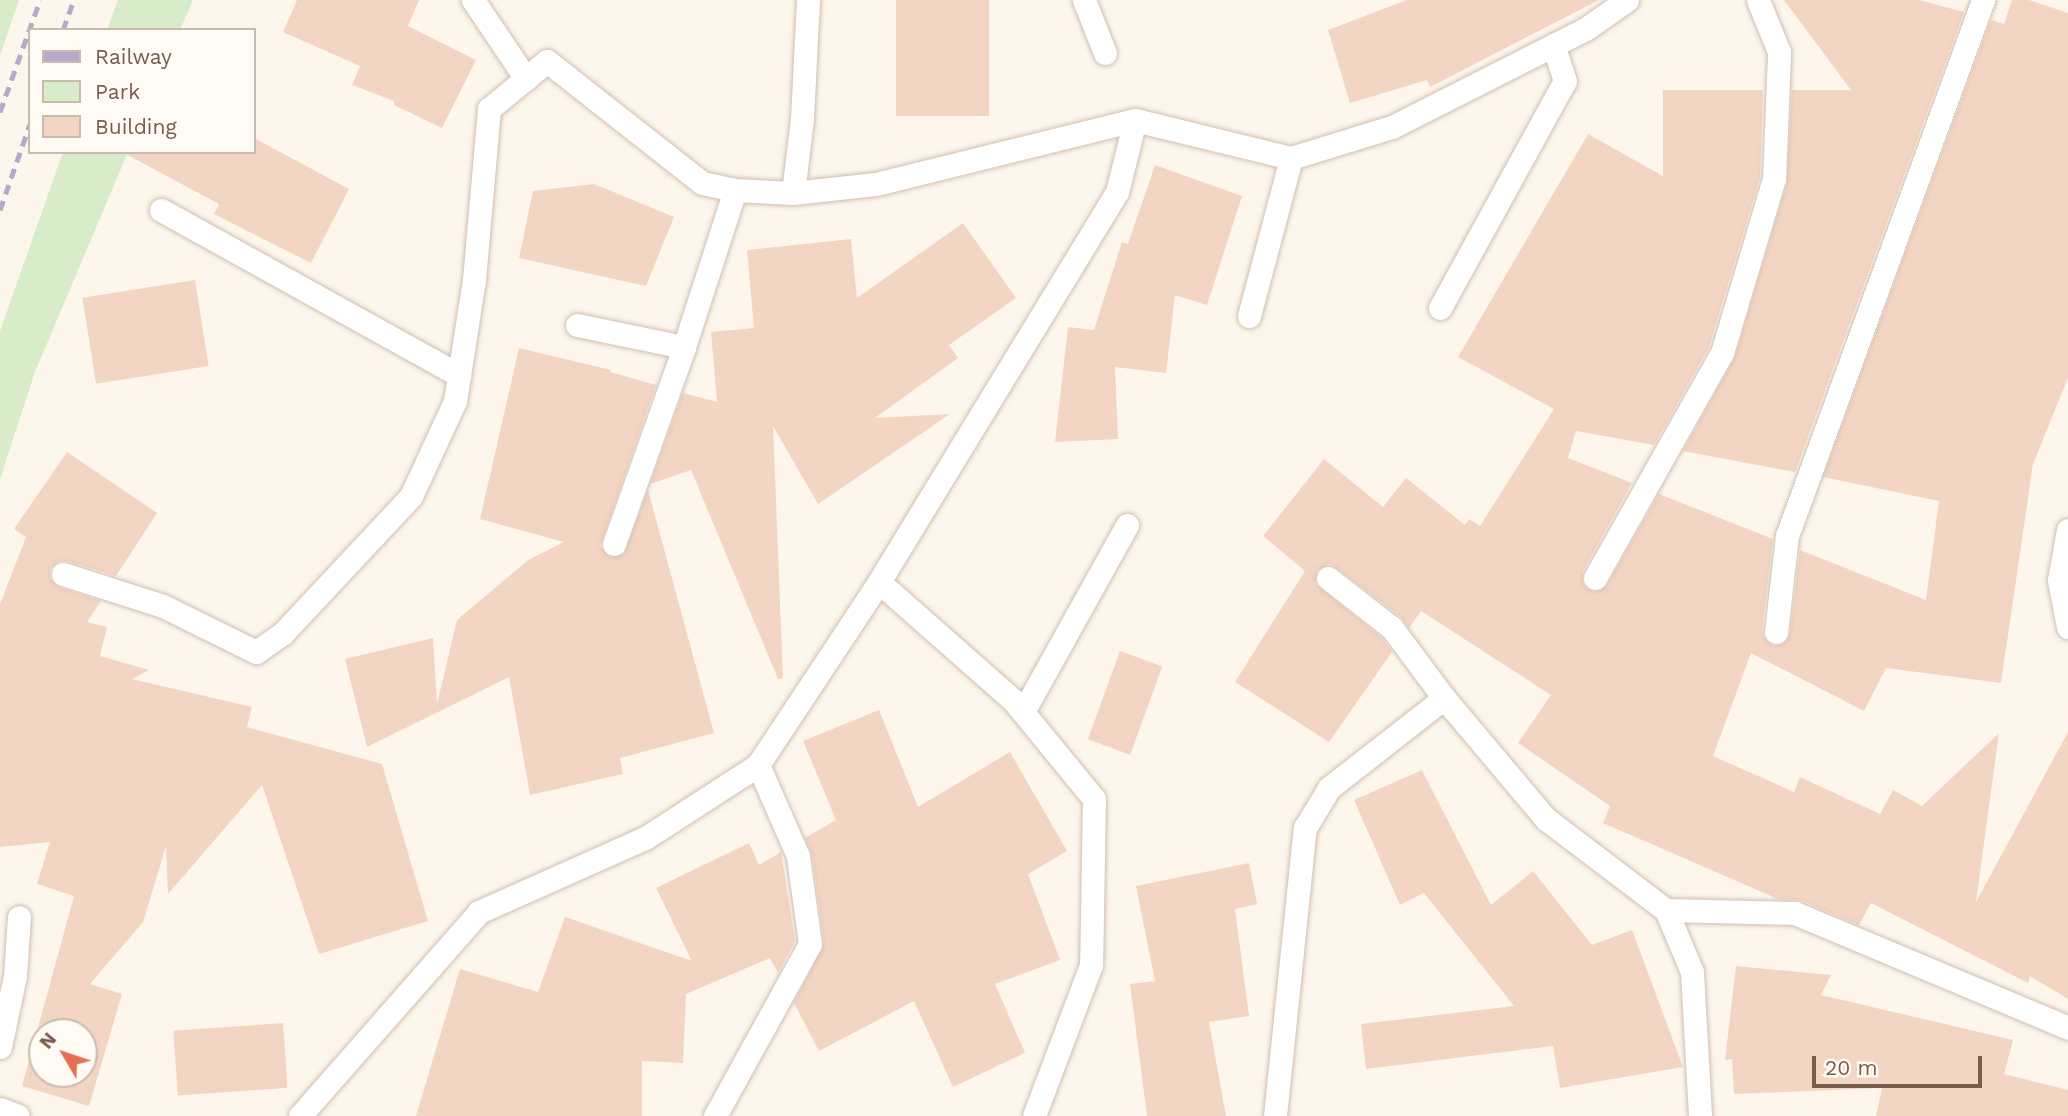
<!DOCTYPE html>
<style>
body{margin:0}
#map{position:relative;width:2068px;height:1116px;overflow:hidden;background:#fdf6ec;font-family:"Work Sans",sans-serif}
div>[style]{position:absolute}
.green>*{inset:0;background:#d8ecc9}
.building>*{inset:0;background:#f3d5c3;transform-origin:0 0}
.roads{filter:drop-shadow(0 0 2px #d1beb0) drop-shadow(0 0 2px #d1beb0)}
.lane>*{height:23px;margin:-11.5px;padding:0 11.5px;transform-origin:11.5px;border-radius:11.5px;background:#fff}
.rail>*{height:5px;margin-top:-2.5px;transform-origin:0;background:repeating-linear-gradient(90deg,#b9a8c9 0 10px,transparent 0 17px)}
span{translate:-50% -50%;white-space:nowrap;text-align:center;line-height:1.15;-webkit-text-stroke:5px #fffaf3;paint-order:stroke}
.legend{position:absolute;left:28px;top:28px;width:228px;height:126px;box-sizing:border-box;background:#fffaf3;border:2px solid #cabbb1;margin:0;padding:9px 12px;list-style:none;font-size:21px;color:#7a5c4d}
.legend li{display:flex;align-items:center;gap:14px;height:35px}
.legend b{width:35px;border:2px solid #cabbb1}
.north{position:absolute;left:28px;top:1018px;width:70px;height:70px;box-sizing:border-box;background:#fffaf3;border:2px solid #cabbb1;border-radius:50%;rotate:309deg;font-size:19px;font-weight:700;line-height:28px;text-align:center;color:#7a5c4d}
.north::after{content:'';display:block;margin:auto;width:24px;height:32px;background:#e76f51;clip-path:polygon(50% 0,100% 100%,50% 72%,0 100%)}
.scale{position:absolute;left:1812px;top:1056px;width:170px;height:32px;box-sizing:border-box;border:4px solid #7a5c4d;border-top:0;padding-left:9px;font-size:21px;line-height:24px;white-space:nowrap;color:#7a5c4d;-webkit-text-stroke:5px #fffaf3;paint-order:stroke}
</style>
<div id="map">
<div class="green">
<i style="clip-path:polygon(0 0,19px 0,0 55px)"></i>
<i style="clip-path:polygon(118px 0,193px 0,180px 30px,107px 30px)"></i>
<i style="clip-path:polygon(63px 152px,128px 152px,35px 372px,0 479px,0 331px)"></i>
</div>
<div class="building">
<i style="clip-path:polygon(297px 0,419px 0,408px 26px,476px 60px,442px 128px,394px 105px,394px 101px,352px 85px,360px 66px,283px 32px)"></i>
<i style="left:896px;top:0;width:93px;height:116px"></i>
<i style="clip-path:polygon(1407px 0,1599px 0,1430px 87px,1427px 80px,1350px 103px,1328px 30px)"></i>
<i style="clip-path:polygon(1784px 0,1919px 0,1964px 12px,1795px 472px,1683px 451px,1735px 357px,1787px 183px,1792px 90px,1851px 90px)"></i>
<i style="clip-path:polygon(2012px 0,2029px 0,2068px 13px,2068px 378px,2033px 464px,2001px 683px,1886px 668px,1864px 711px,1751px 653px,1713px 756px,1794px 792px,1800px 777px,1880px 814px,1893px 790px,1922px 806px,1999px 733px,1976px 902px,2068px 732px,2068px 999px,2030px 976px,2028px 983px,1871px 903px,1859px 925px,1800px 900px,1778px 899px,1603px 823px,1610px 806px,1518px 743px,1551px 695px,1421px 611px,1409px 628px,1401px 617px,1331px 564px,1317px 570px,1315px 584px,1382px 638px,1392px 652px,1329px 742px,1235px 682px,1305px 571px,1263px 536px,1324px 459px,1383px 507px,1406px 478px,1465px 525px,1469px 519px,1480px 526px,1554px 409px,1458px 357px,1588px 134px,1663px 176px,1663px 90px,1763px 90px,1760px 177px,1709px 347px,1654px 445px,1576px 431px,1568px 458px,1632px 483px,1583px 571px,1583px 584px,1594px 592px,1607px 585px,1659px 494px,1773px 539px,1762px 630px,1764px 638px,1774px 646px,1782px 644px,1790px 634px,1800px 550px,1926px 600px,1939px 501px,1823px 477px,1991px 20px,2004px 24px)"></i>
<i style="clip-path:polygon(254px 138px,349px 189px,311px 263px,214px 214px,219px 204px,122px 152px,254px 152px)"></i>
<i style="clip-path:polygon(1155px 165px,1242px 196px,1207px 305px,1175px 295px,1166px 373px,1115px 367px,1118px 439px,1055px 442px,1068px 327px,1094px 330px,1122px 242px,1128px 244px)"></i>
<i style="clip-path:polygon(594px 184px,674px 217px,646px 286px,519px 258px,533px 191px)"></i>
<i style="clip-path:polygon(963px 223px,1016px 298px,949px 345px,958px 358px,875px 418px,950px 414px,818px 504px,773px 426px,783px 678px,778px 679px,691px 470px,650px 484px,683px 393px,717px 402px,711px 332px,754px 328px,747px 250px,851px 239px,857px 298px)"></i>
<i style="left:195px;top:280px;width:87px;height:114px;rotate:81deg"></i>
<i style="clip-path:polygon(519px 348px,611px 370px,610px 372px,656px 385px,600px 546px,610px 557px,624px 554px,648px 490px,714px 733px,620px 758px,623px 774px,530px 795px,509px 677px,367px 747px,345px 659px,433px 638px,437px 704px,457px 620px,528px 560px,564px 542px,480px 519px)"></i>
<i style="clip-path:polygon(evenodd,67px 452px,157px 513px,116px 576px,67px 561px,59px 561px,50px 569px,50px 578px,58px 587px,101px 601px,87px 622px,107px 627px,100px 656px,149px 670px,132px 679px,252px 707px,247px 727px,382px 764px,428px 921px,319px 954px,262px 785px,168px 894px,166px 846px,143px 922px,90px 984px,122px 994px,89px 1106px,22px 1086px,74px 896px,37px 884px,50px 842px,0 847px,0 604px,26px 537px,14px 529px,67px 452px,42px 1032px,84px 1032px,84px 1074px,42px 1074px,42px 1032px)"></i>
<i style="left:1120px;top:651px;width:45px;height:94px;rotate:20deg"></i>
<i style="clip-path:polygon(879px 710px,918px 807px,1010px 752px,1067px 851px,1028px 874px,1060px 960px,995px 984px,1025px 1053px,953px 1087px,914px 1001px,819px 1051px,794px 1003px,824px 943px,812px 854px,805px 838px,836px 820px,803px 741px)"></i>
<i style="clip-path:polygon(1422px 770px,1491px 905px,1533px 871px,1592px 945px,1632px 930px,1683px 1067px,1560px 1088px,1553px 1046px,1366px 1069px,1361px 1024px,1514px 1006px,1424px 893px,1400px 905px,1354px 800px)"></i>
<i style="clip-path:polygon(749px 843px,759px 865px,781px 852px,795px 941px,778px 973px,770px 958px,686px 994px,683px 1063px,642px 1061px,642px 1116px,416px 1116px,460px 969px,538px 992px,565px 917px,692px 961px,656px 888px)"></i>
<i style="clip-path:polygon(1249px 863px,1257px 904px,1235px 909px,1249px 1016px,1209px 1022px,1226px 1116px,1147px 1116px,1130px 984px,1155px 981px,1136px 886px)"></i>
<i style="clip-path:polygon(1736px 966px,1831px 975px,1821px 995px,2013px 1040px,2004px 1074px,2068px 1090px,2068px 1116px,1876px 1116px,1882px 1088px,1734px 1094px,1732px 1059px,1725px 1060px)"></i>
<i style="left:283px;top:1023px;width:65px;height:110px;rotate:86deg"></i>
</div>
<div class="roads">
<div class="lane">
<i style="left:473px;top:0;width:95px;rotate:56.1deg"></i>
<i style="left:1084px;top:0;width:57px;rotate:68.4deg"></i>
<i style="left:1135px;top:120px;width:161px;rotate:13.7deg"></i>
<i style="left:1291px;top:158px;width:106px;rotate:-17.1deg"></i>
<i style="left:1392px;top:127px;width:219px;rotate:-26.9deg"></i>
<i style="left:1587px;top:28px;width:49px;rotate:-35deg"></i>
<i style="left:793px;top:193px;width:75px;rotate:-83.1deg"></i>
<i style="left:802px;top:119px;width:119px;rotate:-87.1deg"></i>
<i style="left:161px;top:210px;width:341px;rotate:29deg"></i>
<i style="left:1440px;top:308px;width:259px;rotate:-61.2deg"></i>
<i style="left:1565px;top:81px;width:38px;rotate:-108deg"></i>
<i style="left:1249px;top:316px;width:163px;rotate:-75.1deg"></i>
<i style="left:577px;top:325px;width:109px;rotate:11.6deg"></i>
<i style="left:2068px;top:530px;width:51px;rotate:100.2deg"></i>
<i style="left:2059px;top:580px;width:48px;rotate:79.2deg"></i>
<i style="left:614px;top:544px;width:209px;rotate:-70.4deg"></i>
<i style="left:684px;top:347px;width:165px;rotate:-72deg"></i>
<i style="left:63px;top:574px;width:105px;rotate:17.7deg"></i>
<i style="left:163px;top:606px;width:104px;rotate:26.3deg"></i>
<i style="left:256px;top:652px;width:33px;rotate:-35deg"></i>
<i style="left:283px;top:633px;width:187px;rotate:-46.9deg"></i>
<i style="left:411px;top:496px;width:105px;rotate:-65.1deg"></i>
<i style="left:455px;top:401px;width:122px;rotate:-81.1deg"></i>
<i style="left:474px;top:280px;width:172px;rotate:-85deg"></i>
<i style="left:489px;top:109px;width:75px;rotate:-39.6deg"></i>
<i style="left:547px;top:61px;width:197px;rotate:38.2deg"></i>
<i style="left:702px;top:183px;width:34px;rotate:12deg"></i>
<i style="left:735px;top:190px;width:58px;rotate:3deg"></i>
<i style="left:793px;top:193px;width:83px;rotate:-6.2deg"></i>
<i style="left:876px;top:184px;width:267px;rotate:-13.9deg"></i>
<i style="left:1135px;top:120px;width:74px;rotate:104deg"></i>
<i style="left:1117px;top:192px;width:457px;rotate:121.4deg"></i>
<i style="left:879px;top:582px;width:219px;rotate:123.5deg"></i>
<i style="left:758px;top:765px;width:135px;rotate:147.1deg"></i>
<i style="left:645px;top:838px;width:182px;rotate:156deg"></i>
<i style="left:479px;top:912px;width:271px;rotate:131.3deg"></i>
<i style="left:1328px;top:578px;width:81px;rotate:38deg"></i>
<i style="left:1392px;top:628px;width:87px;rotate:53.4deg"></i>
<i style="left:1444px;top:698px;width:158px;rotate:49.9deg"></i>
<i style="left:1546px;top:819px;width:151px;rotate:37.2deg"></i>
<i style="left:1666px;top:910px;width:67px;rotate:67.2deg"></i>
<i style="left:1692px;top:972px;width:144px;rotate:86.8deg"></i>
<i style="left:1595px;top:578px;width:258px;rotate:-60.6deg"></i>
<i style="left:1722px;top:353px;width:182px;rotate:-73.4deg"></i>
<i style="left:1774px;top:179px;width:127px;rotate:-87.7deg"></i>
<i style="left:1779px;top:52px;width:56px;rotate:-112deg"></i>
<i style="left:879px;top:582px;width:179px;rotate:41.4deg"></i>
<i style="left:1013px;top:700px;width:128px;rotate:50.7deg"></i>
<i style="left:1094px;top:799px;width:166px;rotate:91deg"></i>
<i style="left:1091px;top:965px;width:161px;rotate:110.7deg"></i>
<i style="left:1776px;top:632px;width:97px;rotate:-83.5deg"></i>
<i style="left:1787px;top:536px;width:571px;rotate:-69.91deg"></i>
<i style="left:1023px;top:712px;width:214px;rotate:-60.9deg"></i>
<i style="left:1666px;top:910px;width:129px;rotate:1.3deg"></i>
<i style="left:1795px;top:913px;width:296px;rotate:22.8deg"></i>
<i style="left:0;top:1047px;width:73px;rotate:-78.1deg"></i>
<i style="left:15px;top:976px;width:59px;rotate:-86.1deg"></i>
<i style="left:0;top:1109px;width:19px;rotate:21deg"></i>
<i style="left:715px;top:1116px;width:196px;rotate:-61.1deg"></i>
<i style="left:810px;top:944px;width:89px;rotate:-97.8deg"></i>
<i style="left:798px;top:856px;width:99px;rotate:-113.7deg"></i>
<i style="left:1275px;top:1116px;width:290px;rotate:-84.1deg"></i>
<i style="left:1305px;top:828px;width:47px;rotate:-59deg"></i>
<i style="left:1329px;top:788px;width:146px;rotate:-38deg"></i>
</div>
</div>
<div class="rail">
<i style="left:63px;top:30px;width:32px;rotate:-70deg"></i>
<i style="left:0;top:112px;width:119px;rotate:-70.3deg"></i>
<i style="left:0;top:210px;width:91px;rotate:-70.8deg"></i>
</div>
<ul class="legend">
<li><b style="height:9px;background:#b9a8c9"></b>Railway</li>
<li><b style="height:19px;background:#d8ecc9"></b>Park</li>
<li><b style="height:19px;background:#f3d5c3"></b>Building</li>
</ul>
<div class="north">N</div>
<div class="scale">20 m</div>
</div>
